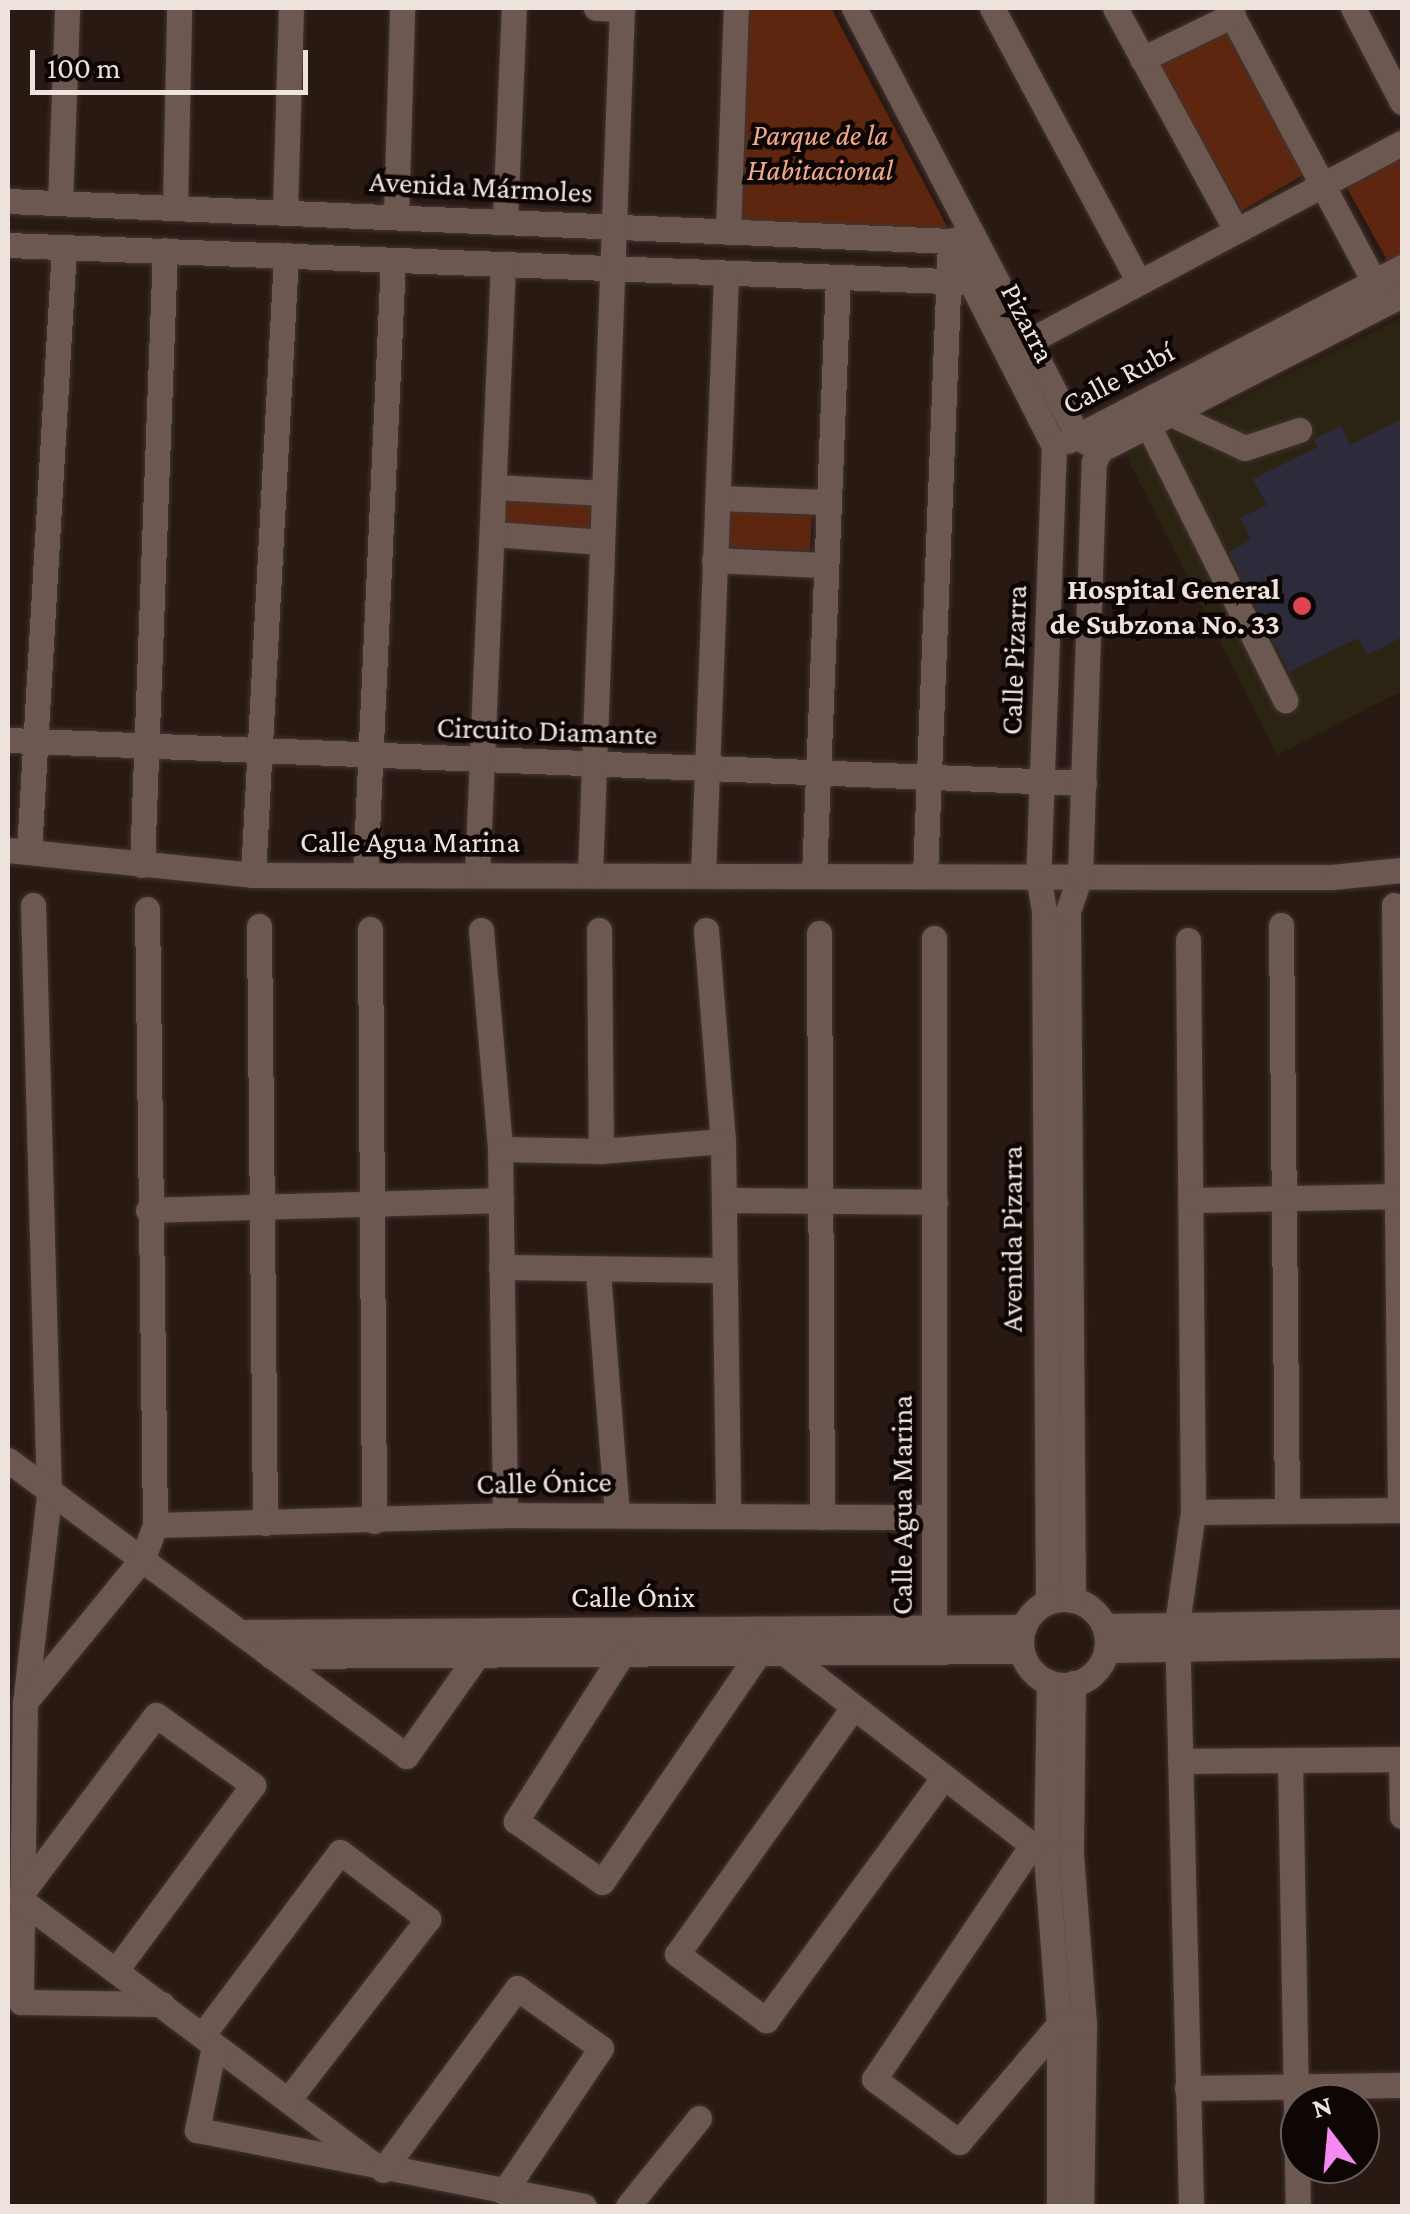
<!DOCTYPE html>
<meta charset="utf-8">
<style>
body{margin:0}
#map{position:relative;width:1410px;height:2214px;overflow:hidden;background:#291913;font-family:"Crimson Pro",serif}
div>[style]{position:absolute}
.medical>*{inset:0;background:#2b2413}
.green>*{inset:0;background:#5e260e;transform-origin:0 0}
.building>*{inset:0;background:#2d2b3b}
.roads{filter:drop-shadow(0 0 2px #423532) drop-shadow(0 0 2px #423532)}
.minor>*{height:25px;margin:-12.5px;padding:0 12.5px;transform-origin:12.5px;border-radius:12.5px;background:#6c5850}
.minor>.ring{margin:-12.5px;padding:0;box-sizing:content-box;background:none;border:25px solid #6c5850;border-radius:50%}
.dots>*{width:28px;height:28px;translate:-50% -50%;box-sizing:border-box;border:5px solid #0d0604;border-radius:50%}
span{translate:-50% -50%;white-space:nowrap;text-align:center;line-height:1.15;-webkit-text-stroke:9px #0d0604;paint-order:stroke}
.park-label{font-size:30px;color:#f2aa8e;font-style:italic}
.street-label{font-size:30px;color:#eee2dd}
.poi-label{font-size:30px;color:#eee2dd;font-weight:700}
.right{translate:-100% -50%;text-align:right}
.frame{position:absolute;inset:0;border:10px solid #eee2dd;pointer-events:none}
.north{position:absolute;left:1280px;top:2084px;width:100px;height:100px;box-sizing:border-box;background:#0d0604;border:2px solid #675e5b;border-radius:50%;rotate:344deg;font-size:28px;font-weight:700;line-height:40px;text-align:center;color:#eee2dd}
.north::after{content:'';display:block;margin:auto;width:35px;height:45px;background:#f589ef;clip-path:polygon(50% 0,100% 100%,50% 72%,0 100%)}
.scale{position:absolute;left:30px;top:50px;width:278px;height:45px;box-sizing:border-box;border:5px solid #eee2dd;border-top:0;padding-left:12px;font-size:30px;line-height:35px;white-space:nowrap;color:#eee2dd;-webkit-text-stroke:8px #0d0604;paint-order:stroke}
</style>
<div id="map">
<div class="medical">
<i style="clip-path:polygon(1402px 317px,1402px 691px,1277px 755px,1126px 455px)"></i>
</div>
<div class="green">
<i style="clip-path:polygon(747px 8px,831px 8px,949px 230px,738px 225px)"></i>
<i style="left:1226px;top:21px;width:172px;height:81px;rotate:60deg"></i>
<i style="clip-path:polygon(1402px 155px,1402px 260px,1391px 267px,1346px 186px)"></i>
<i style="left:505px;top:498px;width:87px;height:26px;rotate:5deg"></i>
<i style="left:728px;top:511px;width:84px;height:36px;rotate:3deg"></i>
</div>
<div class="building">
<i style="clip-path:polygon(1402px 419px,1402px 637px,1367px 655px,1358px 638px,1289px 672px,1229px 552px,1251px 540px,1240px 518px,1267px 505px,1253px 479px,1318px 447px,1314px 439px,1341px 426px,1350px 445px)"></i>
</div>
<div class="roads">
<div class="minor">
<i style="left:596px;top:8px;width:26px;rotate:2deg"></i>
<i style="left:854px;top:8px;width:484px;rotate:62.4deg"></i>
<i style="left:1078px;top:437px;width:26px;rotate:31deg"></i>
<i style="left:992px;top:8px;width:311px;rotate:61.8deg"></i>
<i style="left:1115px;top:8px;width:253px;rotate:61.4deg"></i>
<i style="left:1228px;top:8px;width:310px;rotate:61.9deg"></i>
<i style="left:1353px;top:8px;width:106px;rotate:62.5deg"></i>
<i style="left:1142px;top:59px;width:101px;rotate:-25.8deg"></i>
<i style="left:8px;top:201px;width:943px;rotate:2.43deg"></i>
<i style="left:950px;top:241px;width:230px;rotate:63.1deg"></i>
<i style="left:1054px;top:446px;width:430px;rotate:92.1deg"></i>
<i style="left:1038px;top:876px;width:36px;rotate:80deg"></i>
<i style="left:1044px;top:911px;width:691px;rotate:89.67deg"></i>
<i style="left:60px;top:203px;width:195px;rotate:-87.9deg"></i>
<i style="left:175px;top:207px;width:199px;rotate:-88.8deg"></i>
<i style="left:285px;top:210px;width:202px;rotate:-88.3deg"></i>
<i style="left:396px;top:215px;width:207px;rotate:-88.3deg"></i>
<i style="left:505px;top:219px;width:211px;rotate:-87.6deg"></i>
<i style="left:728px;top:232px;width:224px;rotate:-88deg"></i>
<i style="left:8px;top:245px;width:964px;rotate:2.2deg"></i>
<i style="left:1029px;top:341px;width:422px;rotate:-28deg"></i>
<i style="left:1142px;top:413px;width:321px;rotate:63.5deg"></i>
<i style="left:1171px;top:414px;width:81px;rotate:24.7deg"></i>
<i style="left:1245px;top:448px;width:57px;rotate:-18.4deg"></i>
<i style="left:1068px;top:441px;width:377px;rotate:-27.5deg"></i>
<i style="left:495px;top:487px;width:109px;rotate:3.2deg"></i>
<i style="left:718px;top:498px;width:108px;rotate:2.1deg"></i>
<i style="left:493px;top:534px;width:109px;rotate:4.2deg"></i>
<i style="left:714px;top:560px;width:109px;rotate:2.6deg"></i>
<i style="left:8px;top:740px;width:1077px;rotate:2.29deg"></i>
<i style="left:8px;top:850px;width:246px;rotate:5.8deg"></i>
<i style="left:253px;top:875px;width:1079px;rotate:0.11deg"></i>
<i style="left:1332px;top:877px;width:70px;rotate:-5.7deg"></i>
<i style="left:29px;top:851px;width:604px;rotate:-86.68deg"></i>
<i style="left:142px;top:865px;width:615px;rotate:-87.86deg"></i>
<i style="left:477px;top:874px;width:610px;rotate:-87.56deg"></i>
<i style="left:253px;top:875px;width:621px;rotate:-86.95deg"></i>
<i style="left:365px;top:875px;width:615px;rotate:-87.39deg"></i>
<i style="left:590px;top:875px;width:868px;rotate:-87.89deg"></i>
<i style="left:703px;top:875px;width:600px;rotate:-87.8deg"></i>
<i style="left:814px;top:875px;width:597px;rotate:-87.7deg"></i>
<i style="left:925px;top:875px;width:634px;rotate:-87.74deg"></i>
<i style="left:950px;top:241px;width:23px;rotate:-15deg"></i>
<i style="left:33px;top:905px;width:591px;rotate:88.45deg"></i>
<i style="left:49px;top:1496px;width:207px;rotate:96.6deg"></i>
<i style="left:25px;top:1702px;width:300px;rotate:90.8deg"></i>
<i style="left:21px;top:2002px;width:141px;rotate:0.8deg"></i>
<i style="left:1394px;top:905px;width:605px;rotate:89.43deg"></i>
<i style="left:1281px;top:925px;width:586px;rotate:89.41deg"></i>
<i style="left:259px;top:926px;width:597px;rotate:89.42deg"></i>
<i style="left:370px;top:929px;width:592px;rotate:89.61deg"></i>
<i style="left:481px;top:930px;width:220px;rotate:85deg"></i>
<i style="left:500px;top:1149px;width:366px;rotate:89.2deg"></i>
<i style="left:599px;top:930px;width:221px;rotate:89.5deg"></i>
<i style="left:706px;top:930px;width:212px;rotate:85.4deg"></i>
<i style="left:723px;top:1141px;width:373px;rotate:89.2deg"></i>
<i style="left:819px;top:933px;width:584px;rotate:89.71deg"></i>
<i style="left:1188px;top:940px;width:572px;rotate:89.5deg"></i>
<i style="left:1193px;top:1512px;width:114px;rotate:98.1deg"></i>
<i style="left:1177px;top:1625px;width:581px;rotate:88.62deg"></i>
<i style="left:500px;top:1149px;width:101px;rotate:1.1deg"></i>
<i style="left:601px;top:1151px;width:122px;rotate:-4.7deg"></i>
<i style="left:724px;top:1200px;width:211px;rotate:0.5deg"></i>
<i style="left:1191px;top:1200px;width:206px;rotate:-1.1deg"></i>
<i style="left:148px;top:1210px;width:353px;rotate:-1.6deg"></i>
<i style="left:501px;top:1267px;width:220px;rotate:0.8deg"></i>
<i style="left:598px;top:1273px;width:242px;rotate:85.5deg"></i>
<i style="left:8px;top:1460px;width:496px;rotate:36.6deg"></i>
<i style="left:406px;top:1756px;width:135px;rotate:-54.7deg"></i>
<i style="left:1193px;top:1512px;width:209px;rotate:-0.5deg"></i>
<i style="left:155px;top:1525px;width:350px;rotate:-1.6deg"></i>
<i style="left:505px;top:1515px;width:429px;rotate:0.3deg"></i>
<i class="ring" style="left:1021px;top:1599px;width:61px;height:61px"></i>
<i style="left:1073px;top:1600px;width:689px;rotate:-90.42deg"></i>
<i style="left:1068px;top:911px;width:37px;rotate:-71deg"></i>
<i style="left:1080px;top:876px;width:414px;rotate:-88.1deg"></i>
<i style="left:1094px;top:462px;width:13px;rotate:-63deg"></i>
<i style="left:1100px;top:450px;width:339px;rotate:-27.2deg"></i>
<i style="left:1104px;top:1626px;width:298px;rotate:-0.8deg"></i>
<i style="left:242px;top:1632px;width:782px;rotate:-0.37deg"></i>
<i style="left:934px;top:1643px;width:705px;rotate:-90deg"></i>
<i style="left:1106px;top:1650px;width:296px;rotate:-1deg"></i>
<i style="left:782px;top:1651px;width:329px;rotate:37.8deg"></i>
<i style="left:271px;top:1656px;width:751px;rotate:-0.38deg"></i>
<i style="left:621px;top:1656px;width:196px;rotate:122.5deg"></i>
<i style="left:516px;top:1821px;width:105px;rotate:35.3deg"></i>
<i style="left:602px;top:1882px;width:276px;rotate:-55.6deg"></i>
<i style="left:758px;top:1654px;width:12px;rotate:-90deg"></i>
<i style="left:1049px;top:1682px;width:174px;rotate:91deg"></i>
<i style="left:1046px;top:1856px;width:169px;rotate:85.6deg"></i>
<i style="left:1059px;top:2024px;width:182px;rotate:90deg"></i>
<i style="left:1073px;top:1683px;width:172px;rotate:90.7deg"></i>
<i style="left:1071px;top:1855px;width:170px;rotate:85.6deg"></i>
<i style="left:1084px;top:2025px;width:181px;rotate:90.9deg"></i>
<i style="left:25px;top:1702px;width:186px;rotate:-50.7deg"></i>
<i style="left:143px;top:1558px;width:35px;rotate:-70deg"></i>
<i style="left:155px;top:1525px;width:616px;rotate:-90.74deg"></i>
<i style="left:852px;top:1709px;width:301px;rotate:125.5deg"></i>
<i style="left:677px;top:1954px;width:111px;rotate:36.6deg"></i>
<i style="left:766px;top:2020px;width:301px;rotate:-53.8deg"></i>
<i style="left:1401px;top:1759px;width:57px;rotate:89deg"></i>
<i style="left:1290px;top:1760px;width:446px;rotate:89deg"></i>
<i style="left:1180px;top:1761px;width:222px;rotate:-0.5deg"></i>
<i style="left:1032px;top:1845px;width:282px;rotate:124deg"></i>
<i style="left:874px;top:2079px;width:106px;rotate:36.5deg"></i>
<i style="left:959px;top:2142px;width:155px;rotate:-49.7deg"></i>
<i style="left:1059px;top:2024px;width:25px;rotate:2deg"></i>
<i style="left:21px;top:1894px;width:224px;rotate:-53deg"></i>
<i style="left:156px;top:1715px;width:120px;rotate:35.8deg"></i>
<i style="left:253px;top:1785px;width:230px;rotate:126.5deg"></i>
<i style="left:21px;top:1900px;width:439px;rotate:36.9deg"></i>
<i style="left:204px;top:2033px;width:226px;rotate:-53.1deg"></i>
<i style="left:340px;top:1852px;width:111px;rotate:37.3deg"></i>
<i style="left:428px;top:1919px;width:229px;rotate:127.7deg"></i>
<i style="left:214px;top:2046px;width:86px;rotate:101.4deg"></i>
<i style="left:197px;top:2130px;width:394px;rotate:11.1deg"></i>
<i style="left:1187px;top:2088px;width:215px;rotate:-0.8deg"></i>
<i style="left:383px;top:2170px;width:226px;rotate:-53.6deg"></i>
<i style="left:517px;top:1988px;width:103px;rotate:35.5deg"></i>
<i style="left:601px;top:2048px;width:174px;rotate:124deg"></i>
<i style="left:628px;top:2206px;width:113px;rotate:-51.1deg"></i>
</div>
</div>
<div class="dots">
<i style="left:1302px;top:606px;background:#e0444e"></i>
</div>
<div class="park-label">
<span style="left:820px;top:152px">Parque de la<br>Habitacional</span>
</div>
<div class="street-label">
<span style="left:481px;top:187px;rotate:3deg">Avenida Mármoles</span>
<span style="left:1028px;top:323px;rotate:63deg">Pizarra</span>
<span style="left:1118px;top:378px;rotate:-28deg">Calle Rubí</span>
<span style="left:1014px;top:660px;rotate:-88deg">Calle Pizarra</span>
<span style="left:547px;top:731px;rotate:2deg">Circuito Diamante</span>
<span style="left:410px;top:842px">Calle Agua Marina</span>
<span style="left:1012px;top:1239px;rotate:-90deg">Avenida Pizarra</span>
<span style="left:544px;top:1483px;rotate:-1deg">Calle Ónice</span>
<span style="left:902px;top:1505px;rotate:-90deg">Calle Agua Marina</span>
<span style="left:633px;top:1597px">Calle Ónix</span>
</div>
<div class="poi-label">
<span class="right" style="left:1280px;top:606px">Hospital General<br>de Subzona No. 33</span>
</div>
<div class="frame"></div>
<div class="north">N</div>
<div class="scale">100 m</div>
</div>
